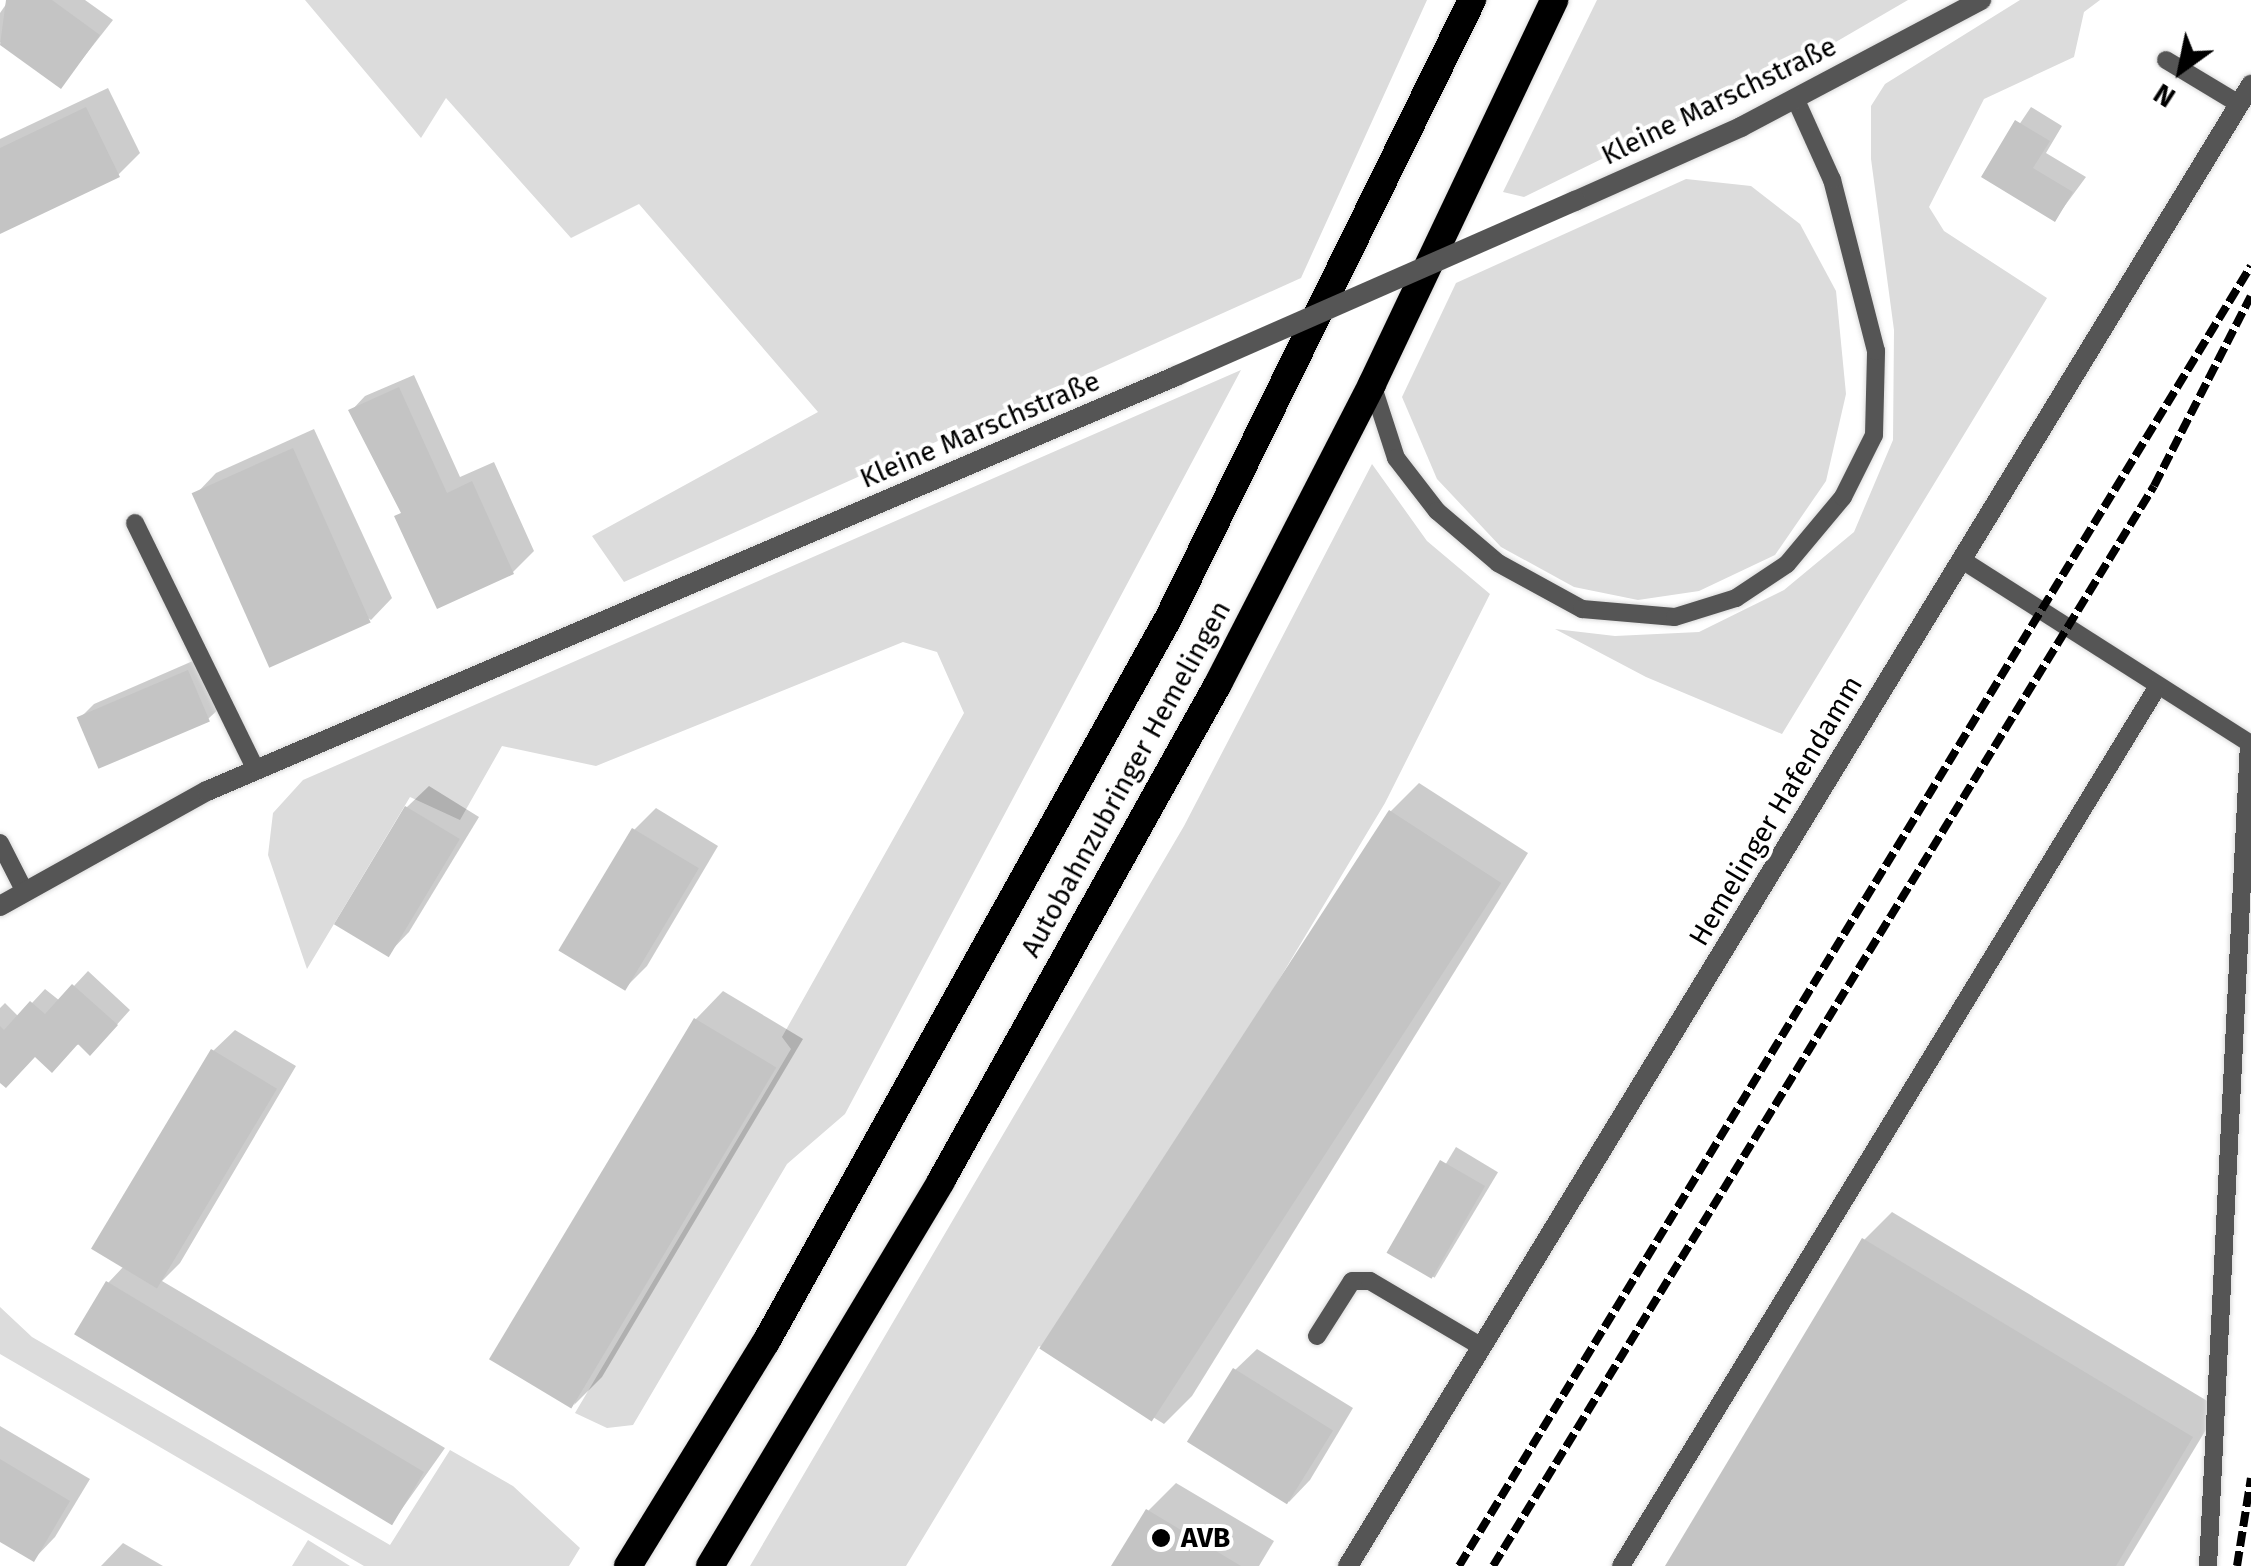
<!DOCTYPE html>
<meta charset="utf-8">
<style>
body{margin:0}
#map{position:relative;width:2251px;height:1566px;overflow:hidden;background:#fff;font-family:"Fira Sans",sans-serif}
div>[style]{position:absolute}
.green>*{inset:0;background:#dcdcdc}
.shadow>*{inset:0;background:#0003;transform-origin:0 0}
.building>*{inset:0;background:#c4c4c4;transform-origin:0 0}
.roads{filter:drop-shadow(0 0 2px #dbdbdb) drop-shadow(0 0 2px #dbdbdb)}
.service>*{height:18px;margin:-9px;padding:0 9px;transform-origin:9px;border-radius:9px;background:#555}
.minor>*{height:20px;margin:-10px;padding:0 10px;transform-origin:10px;border-radius:10px;background:#555}
.tertiary>*{height:20px;margin:-10px;padding:0 10px;transform-origin:10px;border-radius:10px;background:#555}
.trunk>*{height:28px;margin:-14px;padding:0 14px;transform-origin:14px;border-radius:14px;background:#000}
.rail>*{height:8px;margin-top:-4px;transform-origin:0;background:repeating-linear-gradient(90deg,#000 0 15px,transparent 0 20px)}
.minor-bridge>*{height:20px;margin:-10px;padding:0 10px;transform-origin:10px;border-radius:10px;background:#555}
.dots>*{width:28px;height:28px;translate:-50% -50%;box-sizing:border-box;border:5px solid #fff;border-radius:50%}
span{translate:-50% -50%;white-space:nowrap;text-align:center;line-height:1.15;-webkit-text-stroke:8px #fff;paint-order:stroke}
.street-label{font-size:28px;color:#000}
.poi-label{font-size:28px;color:#000;font-weight:700}
.left{translate:0 -50%;text-align:left}
.north{position:absolute;left:2131px;top:20px;width:100px;height:100px;-webkit-text-stroke:8px #fff;paint-order:stroke;rotate:213deg;font-size:28px;font-weight:700;line-height:40px;text-align:center;color:#000}
.north::after{content:'';display:block;margin:auto;width:35px;height:45px;background:#000;clip-path:polygon(50% 0,100% 100%,50% 72%,0 100%)}
</style>
<div id="map">
<div class="green">
<i style="clip-path:polygon(305px 0,1427px 0,1301px 278px,624px 582px,592px 536px,818px 412px,639px 204px,571px 238px,446px 98px,421px 138px)"></i>
<i style="clip-path:polygon(1597px 0,1908px 0,1810px 57px,1524px 197px,1503px 192px)"></i>
<i style="clip-path:polygon(2020px 0,2100px 0,2084px 12px,2074px 57px,1984px 99px,1929px 207px,1944px 231px,2047px 298px,1782px 734px,1646px 677px,1555px 629px,1615px 636px,1699px 632px,1784px 590px,1854px 532px,1893px 440px,1894px 330px,1871px 159px,1871px 106px,1885px 84px)"></i>
<i style="clip-path:polygon(1686px 179px,1751px 186px,1800px 224px,1836px 291px,1846px 394px,1826px 481px,1775px 555px,1699px 591px,1638px 600px,1574px 587px,1501px 547px,1437px 479px,1402px 397px,1456px 283px)"></i>
<i style="clip-path:polygon(1241px 370px,845px 1114px,787px 1164px,633px 1425px,607px 1428px,575px 1413px,791px 1049px,782px 1037px,964px 713px,937px 652px,903px 642px,596px 766px,502px 746px,460px 820px,410px 797px,307px 969px,268px 855px,273px 813px,303px 780px)"></i>
<i style="clip-path:polygon(1372px 464px,1427px 541px,1490px 594px,1385px 803px,1055px 1353px,1039px 1346px,906px 1566px,750px 1566px,1184px 826px)"></i>
<i style="clip-path:polygon(0 1307px,32px 1337px,390px 1545px,450px 1450px,513px 1486px,580px 1548px,569px 1566px,364px 1566px,0 1354px)"></i>
<i style="clip-path:polygon(308px 1540px,350px 1566px,292px 1566px)"></i>
</div>
<div class="shadow">
<i style="clip-path:polygon(9px 0,85px 0,113px 20px,61px 86px,0 42px,0 13px)"></i>
<i style="clip-path:polygon(108px 88px,140px 153px,118px 175px,0 232px,0 139px)"></i>
<i style="clip-path:polygon(2031px 107px,2062px 126px,2046px 153px,2086px 177px,2055px 219px,1984px 177px)"></i>
<i style="clip-path:polygon(414px 375px,460px 477px,494px 462px,534px 551px,513px 572px,403px 511px,351px 411px,365px 396px)"></i>
<i style="clip-path:polygon(314px 429px,392px 598px,371px 620px,195px 495px,216px 473px)"></i>
<i style="clip-path:polygon(202px 657px,223px 705px,208px 719px,80px 718px,94px 704px)"></i>
<i style="clip-path:polygon(1419px 783px,1528px 853px,1192px 1396px,1164px 1424px,1056px 1356px,1391px 811px)"></i>
<i style="clip-path:polygon(429px 786px,479px 817px,409px 932px,388px 954px,407px 807px)"></i>
<i style="clip-path:polygon(656px 808px,718px 846px,647px 966px,626px 987px,634px 830px)"></i>
<i style="clip-path:polygon(88px 971px,130px 1010px,104px 1039px,35px 1054px,0 1079px,0 1008px,5px 1003px,19px 1017px,45px 989px,60px 1001px)"></i>
<i style="clip-path:polygon(723px 991px,803px 1039px,602px 1377px,574px 1405px,696px 1019px)"></i>
<i style="clip-path:polygon(235px 1030px,296px 1066px,180px 1263px,162px 1281px,445px 1448px,394px 1520px,108px 1283px,125px 1265px,213px 1051px)"></i>
<i style="left:1456px;top:1147px;width:49px;height:123px;rotate:31deg"></i>
<i style="clip-path:polygon(1892px 1212px,2219px 1408px,2124px 1566px,1668px 1566px,1864px 1240px)"></i>
<i style="clip-path:polygon(1257px 1349px,1353px 1408px,1310px 1480px,1289px 1502px,1235px 1370px)"></i>
<i style="clip-path:polygon(0 1426px,90px 1479px,55px 1537px,34px 1559px,0 1539px)"></i>
<i style="clip-path:polygon(1176px 1483px,1274px 1541px,1259px 1566px,1114px 1566px,1148px 1511px)"></i>
<i style="clip-path:polygon(123px 1543px,163px 1566px,101px 1566px)"></i>
</div>
<div class="building">
<i style="clip-path:polygon(6px 0,52px 0,100px 35px,61px 89px,0 45px)"></i>
<i style="clip-path:polygon(86px 107px,120px 177px,0 234px,0 148px)"></i>
<i style="clip-path:polygon(2015px 120px,2050px 141px,2033px 168px,2073px 192px,2055px 222px,1981px 177px)"></i>
<i style="clip-path:polygon(399px 387px,447px 493px,472px 481px,514px 574px,437px 609px,394px 516px,401px 513px,348px 410px)"></i>
<i style="left:293px;top:448px;width:191px;height:111px;rotate:66deg"></i>
<i style="left:188px;top:670px;width:56px;height:121px;rotate:67deg"></i>
<i style="left:405px;top:806px;width:64px;height:138px;rotate:31deg"></i>
<i style="left:1389px;top:810px;width:134px;height:642px;rotate:33deg"></i>
<i style="left:632px;top:828px;width:78px;height:143px;rotate:31deg"></i>
<i style="clip-path:polygon(72px 984px,118px 1025px,90px 1056px,78px 1044px,52px 1073px,35px 1057px,6px 1088px,0 1083px,0 1026px,4px 1030px,30px 1001px,45px 1014px)"></i>
<i style="left:694px;top:1018px;width:96px;height:398px;rotate:31deg"></i>
<i style="left:211px;top:1049px;width:77px;height:233px;rotate:31deg"></i>
<i style="left:1440px;top:1160px;width:52px;height:107px;rotate:30deg"></i>
<i style="clip-path:polygon(1862px 1238px,2193px 1437px,2116px 1566px,1665px 1566px)"></i>
<i style="left:106px;top:1281px;width:371px;height:62px;rotate:31deg"></i>
<i style="left:1233px;top:1368px;width:118px;height:87px;rotate:32deg"></i>
<i style="clip-path:polygon(0 1459px,70px 1501px,34px 1562px,0 1542px)"></i>
<i style="clip-path:polygon(1146px 1509px,1241px 1566px,1111px 1566px)"></i>
</div>
<div class="roads">
<div class="service">
<i style="left:2166px;top:60px;width:85px;rotate:31.1deg"></i>
<i style="left:1372px;top:384px;width:78px;rotate:72deg"></i>
<i style="left:1396px;top:458px;width:67px;rotate:52.3deg"></i>
<i style="left:1437px;top:511px;width:80px;rotate:40.4deg"></i>
<i style="left:1498px;top:563px;width:96px;rotate:28.7deg"></i>
<i style="left:1582px;top:609px;width:93px;rotate:4.9deg"></i>
<i style="left:1675px;top:617px;width:64px;rotate:-17.3deg"></i>
<i style="left:1736px;top:598px;width:61px;rotate:-33.7deg"></i>
<i style="left:1787px;top:564px;width:87px;rotate:-50.1deg"></i>
<i style="left:1843px;top:497px;width:69px;rotate:-63.4deg"></i>
<i style="left:1874px;top:435px;width:84px;rotate:-88.6deg"></i>
<i style="left:1876px;top:351px;width:177px;rotate:-104.4deg"></i>
<i style="left:1832px;top:180px;width:90px;rotate:-114.3deg"></i>
<i style="left:135px;top:523px;width:275px;rotate:63.9deg"></i>
<i style="left:1962px;top:560px;width:340px;rotate:32.5deg"></i>
<i style="left:2249px;top:743px;width:824px;rotate:92.85deg"></i>
<i style="left:0;top:843px;width:55px;rotate:63deg"></i>
<i style="left:1317px;top:1336px;width:65px;rotate:-57.5deg"></i>
<i style="left:1352px;top:1281px;width:18px"></i>
<i style="left:1370px;top:1281px;width:130px;rotate:30.5deg"></i>
<i style="left:1621px;top:1566px;width:1031px;rotate:-58.61deg"></i>
</div>
<div class="minor">
<i style="left:1575px;top:201px;width:182px;rotate:-24deg"></i>
<i style="left:1741px;top:127px;width:272px;rotate:-27.9deg"></i>
<i style="left:0;top:906px;width:237px;rotate:-29.1deg"></i>
<i style="left:207px;top:791px;width:1054px;rotate:-23.18deg"></i>
</div>
<div class="tertiary">
<i style="left:1348px;top:1566px;width:1735px;rotate:-58.63deg"></i>
</div>
<div class="trunk">
<i style="left:628px;top:1566px;width:263px;rotate:-58.4deg"></i>
<i style="left:766px;top:1342px;width:827px;rotate:-60.93deg"></i>
<i style="left:1168px;top:619px;width:690px;rotate:-63.84deg"></i>
<i style="left:710px;top:1566px;width:449px;rotate:-59deg"></i>
<i style="left:941px;top:1181px;width:569px;rotate:-60.87deg"></i>
<i style="left:1218px;top:684px;width:337px;rotate:-62.8deg"></i>
<i style="left:1372px;top:384px;width:425px;rotate:-64.6deg"></i>
</div>
</div>
<div class="rail">
<i style="left:1459px;top:1566px;width:1522px;rotate:-58.65deg"></i>
<i style="left:1493px;top:1566px;width:1266px;rotate:-58.53deg"></i>
<i style="left:2154px;top:486px;width:213px;rotate:-63deg"></i>
<i style="left:2237px;top:1566px;width:89px;rotate:-81deg"></i>
</div>
<div class="minor-bridge">
<i style="left:1176px;top:376px;width:436px;rotate:-23.7deg"></i>
</div>
<div class="dots">
<i style="left:1161px;top:1538px;background:#000"></i>
</div>
<div class="street-label">
<span style="left:1719px;top:101px;rotate:-26deg">Kleine Marschstraße</span>
<span style="left:980px;top:430px;rotate:-23deg">Kleine Marschstraße</span>
<span style="left:1126px;top:779px;rotate:-61deg">Autobahnzubringer Hemelingen</span>
<span style="left:1776px;top:811px;rotate:-59deg">Hemelinger Hafendamm</span>
</div>
<div class="poi-label">
<span class="left" style="left:1181px;top:1538px">AVB</span>
</div>
<div class="north">N</div>
</div>
